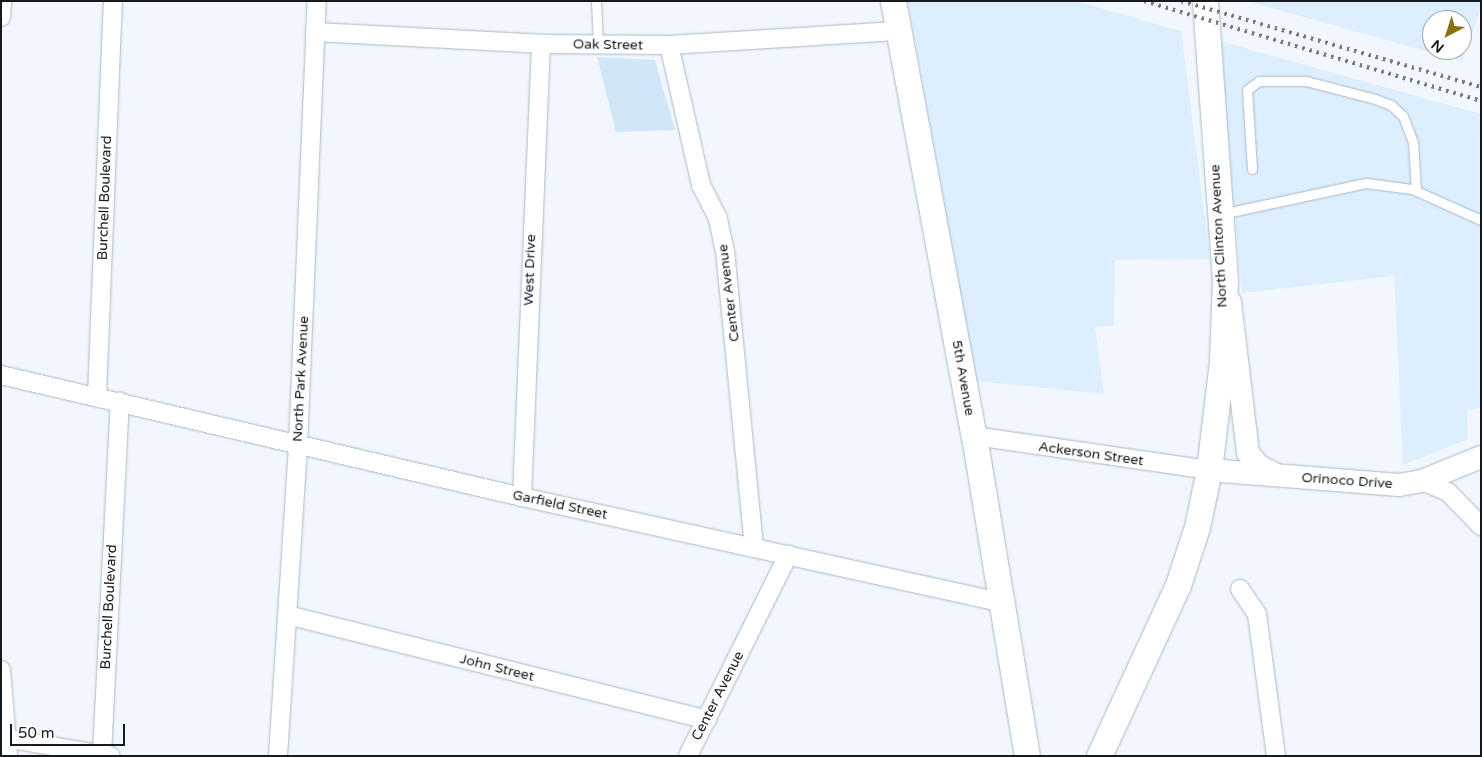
<!DOCTYPE html>
<style>
body{margin:0}
#map{position:relative;width:1482px;height:757px;overflow:hidden;background:#f1f7fc;font-family:"Varela Round",sans-serif}
div>[style]{position:absolute}
.built>*{inset:0;background:#ddeffe}
.green>*{inset:0;background:#d1e6f7}
.roads{filter:drop-shadow(0 0 1px #aab9c6) drop-shadow(0 0 1px #aab9c6)}
.service>*{height:9px;margin:-4.5px;padding:0 4.5px;transform-origin:4.5px;border-radius:4.5px;background:#fff}
.minor>*{height:18px;margin:-9px;padding:0 9px;transform-origin:9px;border-radius:9px;background:#fff}
.tertiary>*{height:22px;margin:-11px;padding:0 11px;transform-origin:11px;border-radius:11px;background:#fff}
.secondary>*{height:25px;margin:-12.5px;padding:0 12.5px;transform-origin:12.5px;border-radius:12.5px;background:#fff}
.rail>*{height:4px;margin-top:-2px;transform-origin:0;background:repeating-linear-gradient(90deg,#747a7f 0 2.5px,transparent 0 7.5px)}
span{translate:-50% -50%;white-space:nowrap;text-align:center;line-height:1.15;-webkit-text-stroke:4px #fff;paint-order:stroke}
.street-label{font-size:14px;color:#151a1f}
.frame{position:absolute;inset:0;border:2px solid #151a1f;pointer-events:none}
.north{position:absolute;left:1422px;top:10px;width:50px;height:50px;box-sizing:border-box;background:#fff;border:1px solid #a1a3a5;border-radius:50%;rotate:220deg;font-size:14px;font-weight:700;line-height:20px;text-align:center;color:#151a1f}
.north::after{content:'';display:block;margin:auto;width:18px;height:22px;background:#867213;clip-path:polygon(50% 0,100% 100%,50% 72%,0 100%)}
.scale{position:absolute;left:10px;top:724px;width:115px;height:22px;box-sizing:border-box;border:2px solid #151a1f;border-top:0;padding-left:6px;font-size:15px;line-height:18px;white-space:nowrap;color:#151a1f;-webkit-text-stroke:4px #fff;paint-order:stroke}
</style>
<div id="map">
<div class="built">
<i style="clip-path:polygon(908px 1px,1076px 1px,1181px 31px,1210px 259px,1115px 260px,1114px 325px,1095px 327px,1104px 394px,976px 381px)"></i>
<i style="clip-path:polygon(evenodd,1247px 1px,1481px 1px,1481px 8px,1462px 61px,1247px 1px,1432px 20px,1462px 20px,1462px 50px,1432px 50px,1432px 20px)"></i>
<i style="clip-path:polygon(1219px 41px,1481px 114px,1481px 408px,1467px 410px,1468px 439px,1403px 465px,1394px 276px,1242px 293px)"></i>
</div>
<div class="green">
<i style="clip-path:polygon(597px 57px,655px 60px,675px 130px,616px 132px)"></i>
</div>
<div class="roads">
<div class="service">
<i style="left:596px;top:1px;width:44px;rotate:87.4deg"></i>
<i style="left:1252px;top:169px;width:79px;rotate:-93.6deg"></i>
<i style="left:1247px;top:90px;width:15px;rotate:-37deg"></i>
<i style="left:1259px;top:81px;width:47px"></i>
<i style="left:1306px;top:81px;width:71px;rotate:14.6deg"></i>
<i style="left:1375px;top:99px;width:17px;rotate:21deg"></i>
<i style="left:1391px;top:105px;width:16px;rotate:43deg"></i>
<i style="left:1403px;top:116px;width:28px;rotate:69deg"></i>
<i style="left:1413px;top:142px;width:49px;rotate:86.5deg"></i>
<i style="left:1221px;top:214px;width:148px;rotate:-12.1deg"></i>
<i style="left:1366px;top:183px;width:46px;rotate:7.4deg"></i>
<i style="left:1412px;top:189px;width:76px;rotate:24.2deg"></i>
</div>
<div class="minor">
<i style="left:1px;top:17px;width:16px;rotate:-86deg"></i>
<i style="left:315px;top:32px;width:226px;rotate:3deg"></i>
<i style="left:541px;top:44px;width:128px;rotate:0.4deg"></i>
<i style="left:669px;top:45px;width:232px;rotate:-3.5deg"></i>
<i style="left:669px;top:45px;width:144px;rotate:77.1deg"></i>
<i style="left:701px;top:185px;width:38px;rotate:63deg"></i>
<i style="left:718px;top:219px;width:33px;rotate:78deg"></i>
<i style="left:725px;top:251px;width:298px;rotate:84.4deg"></i>
<i style="left:1px;top:375px;width:535px;rotate:13.18deg"></i>
<i style="left:522px;top:497px;width:490px;rotate:12.4deg"></i>
<i style="left:97px;top:396px;width:395px;rotate:-87.7deg"></i>
<i style="left:974px;top:436px;width:237px;rotate:8.2deg"></i>
<i style="left:1422px;top:481px;width:28px;rotate:23deg"></i>
<i style="left:1448px;top:492px;width:47px;rotate:45.9deg"></i>
<i style="left:522px;top:497px;width:453px;rotate:-87.6deg"></i>
<i style="left:1240px;top:589px;width:30px;rotate:56deg"></i>
<i style="left:1257px;top:614px;width:143px;rotate:82.4deg"></i>
<i style="left:287px;top:615px;width:433px;rotate:14deg"></i>
<i style="left:1px;top:670px;width:86px;rotate:85.3deg"></i>
<i style="left:5px;top:738px;width:107px;rotate:9.7deg"></i>
<i style="left:102px;top:754px;width:353px;rotate:-87.1deg"></i>
<i style="left:278px;top:756px;width:311px;rotate:-86.3deg"></i>
<i style="left:298px;top:446px;width:445px;rotate:-87.6deg"></i>
<i style="left:688px;top:756px;width:225px;rotate:-63.5deg"></i>
</div>
<div class="tertiary">
<i style="left:1230px;top:302px;width:152px;rotate:83.2deg"></i>
<i style="left:1248px;top:453px;width:17px;rotate:50deg"></i>
<i style="left:1259px;top:466px;width:18px;rotate:27deg"></i>
<i style="left:1209px;top:470px;width:191px;rotate:4.5deg"></i>
<i style="left:1399px;top:485px;width:23px;rotate:-10deg"></i>
<i style="left:1422px;top:481px;width:64px;rotate:-22.1deg"></i>
</div>
<div class="secondary">
<i style="left:893px;top:1px;width:442px;rotate:79.5deg"></i>
<i style="left:974px;top:436px;width:324px;rotate:80.6deg"></i>
<i style="left:1099px;top:756px;width:188px;rotate:-65.2deg"></i>
<i style="left:1178px;top:585px;width:61px;rotate:-71.9deg"></i>
<i style="left:1197px;top:527px;width:58px;rotate:-78.1deg"></i>
<i style="left:1209px;top:470px;width:110px;rotate:-83.2deg"></i>
<i style="left:1222px;top:361px;width:81px;rotate:-87.9deg"></i>
<i style="left:1225px;top:280px;width:280px;rotate:-94.1deg"></i>
</div>
</div>
<div class="rail">
<i style="left:1144px;top:1px;width:352px;rotate:16.5deg"></i>
<i style="left:1181px;top:1px;width:312px;rotate:16deg"></i>
</div>
<div class="street-label">
<span style="left:608px;top:45px;rotate:1deg">Oak Street</span>
<span style="left:105px;top:198px;rotate:-88deg">Burchell Boulevard</span>
<span style="left:1219px;top:236px;rotate:-93deg">North Clinton Avenue</span>
<span style="left:530px;top:270px;rotate:-88deg">West Drive</span>
<span style="left:729px;top:293px;rotate:-97deg">Center Avenue</span>
<span style="left:963px;top:378px;rotate:80deg">5th Avenue</span>
<span style="left:301px;top:379px;rotate:-87deg">North Park Avenue</span>
<span style="left:1091px;top:454px;rotate:8deg">Ackerson Street</span>
<span style="left:1347px;top:481px;rotate:4deg">Orinoco Drive</span>
<span style="left:560px;top:505px;rotate:12deg">Garfield Street</span>
<span style="left:109px;top:607px;rotate:-87deg">Burchell Boulevard</span>
<span style="left:497px;top:668px;rotate:14deg">John Street</span>
<span style="left:718px;top:696px;rotate:-63deg">Center Avenue</span>
</div>
<div class="frame"></div>
<div class="north">N</div>
<div class="scale">50 m</div>
</div>
